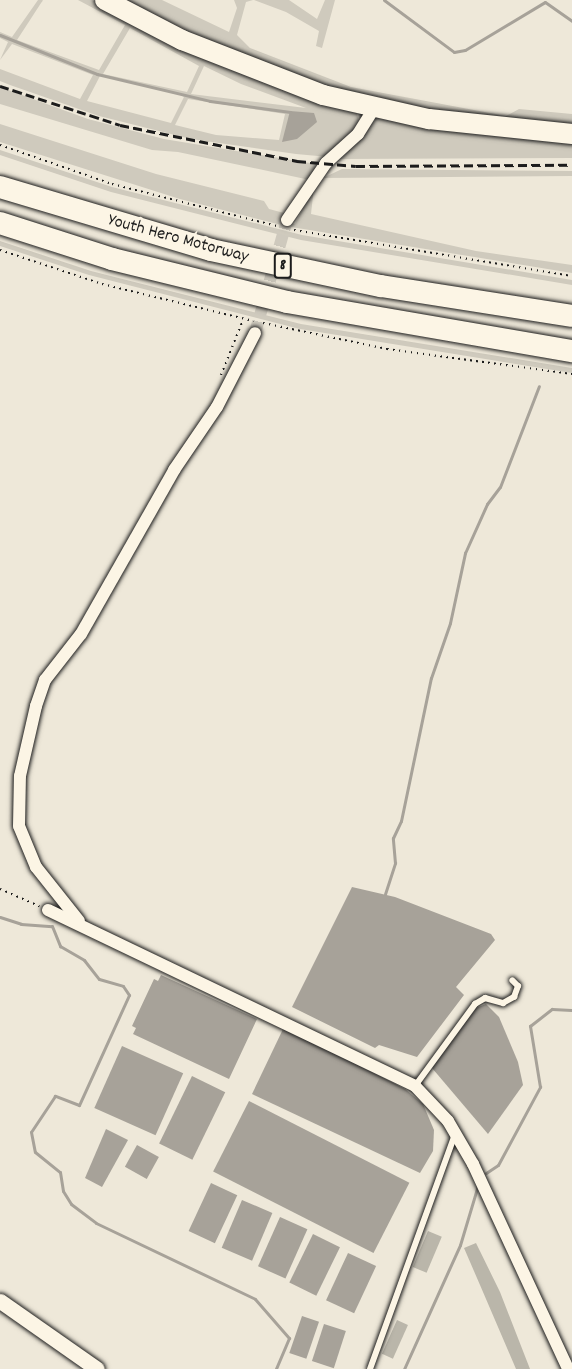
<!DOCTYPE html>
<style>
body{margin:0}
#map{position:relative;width:572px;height:1369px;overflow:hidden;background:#eee8d9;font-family:Dekko,sans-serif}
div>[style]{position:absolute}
.green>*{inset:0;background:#cfcabd}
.water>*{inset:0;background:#a7a299;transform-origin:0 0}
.stream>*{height:3px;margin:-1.5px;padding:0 1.5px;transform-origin:1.5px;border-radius:1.5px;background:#a7a299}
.building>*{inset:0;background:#bab6aa;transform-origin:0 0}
.minor-tunnel>*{height:12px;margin-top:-6px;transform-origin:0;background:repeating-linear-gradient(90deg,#cec9bd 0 12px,transparent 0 18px)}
.path>*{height:2px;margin-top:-1px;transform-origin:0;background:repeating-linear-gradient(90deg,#1c1c1c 0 1.5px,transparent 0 6px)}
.roads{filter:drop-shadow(0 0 2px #1c1c1c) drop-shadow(0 0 2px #1c1c1c)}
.service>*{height:6px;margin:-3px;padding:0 3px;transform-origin:3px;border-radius:3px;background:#fcf5e5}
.minor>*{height:12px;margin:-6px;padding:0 6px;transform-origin:6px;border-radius:6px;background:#fcf5e5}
.tertiary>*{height:15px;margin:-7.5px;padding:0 7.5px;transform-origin:7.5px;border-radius:7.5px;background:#fcf5e5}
.primary>*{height:20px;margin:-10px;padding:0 10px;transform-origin:10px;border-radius:10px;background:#fcf5e5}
.motorway>*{height:22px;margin:-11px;padding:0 11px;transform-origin:11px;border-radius:11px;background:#fcf5e5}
.rail>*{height:3px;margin-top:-1.5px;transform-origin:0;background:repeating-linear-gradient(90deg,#1c1c1c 0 9px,transparent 0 13.5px)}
span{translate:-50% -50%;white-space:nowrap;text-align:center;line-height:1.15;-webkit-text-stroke:6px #fcf5e5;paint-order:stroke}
.shield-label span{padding:2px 4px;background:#fcf5e5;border:2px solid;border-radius:4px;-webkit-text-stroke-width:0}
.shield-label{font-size:16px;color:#1c1c1c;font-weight:700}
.street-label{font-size:18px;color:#1c1c1c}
</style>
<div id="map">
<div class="green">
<i style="clip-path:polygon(evenodd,38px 0,43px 0,17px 40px,99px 70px,125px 25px,78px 0,92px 0,132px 21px,356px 111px,360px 124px,329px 157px,296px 154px,191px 139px,99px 116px,10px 85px,0 81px,0 69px,80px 99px,93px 75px,12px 44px,0 60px,8px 42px,0 38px,0 32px,12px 37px,38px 0,130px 28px,199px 66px,187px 92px,103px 74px,130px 28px,38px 0,204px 66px,241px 84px,306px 108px,191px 94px,204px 66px,38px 0,100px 76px,177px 93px,184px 97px,171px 123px,87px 101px,100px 76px,38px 0,188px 99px,285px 114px,279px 140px,216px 135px,175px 125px,188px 99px)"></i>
<i style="clip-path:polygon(118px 0,162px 0,229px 32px,237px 8px,234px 0,253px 0,246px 2px,237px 35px,250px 48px,351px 87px,506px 116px,519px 109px,572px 114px,572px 127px,515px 125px,356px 96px,267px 69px)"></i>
<i style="clip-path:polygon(254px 0,289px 0,317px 19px,325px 0,335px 0,322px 48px,316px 46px,319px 31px,286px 12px)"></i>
<i style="clip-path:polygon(0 87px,88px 119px,164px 139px,322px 165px,310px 180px,178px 152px,152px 150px,0 104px)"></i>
<i style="clip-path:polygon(379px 116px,572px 141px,572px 158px,337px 159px)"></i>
<i style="clip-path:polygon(0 124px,156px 174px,264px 201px,269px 209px,284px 213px,282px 222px,295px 224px,314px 187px,311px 214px,476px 251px,572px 265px,572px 273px,285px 226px,180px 199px,0 142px)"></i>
<i style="clip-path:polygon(0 150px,112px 187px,302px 235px,572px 280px,572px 285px,301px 240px,111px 192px,0 155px)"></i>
<i style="clip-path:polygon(342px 169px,572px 171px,572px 176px,323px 178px)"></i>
<i style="clip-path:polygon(0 241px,91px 271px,301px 324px,572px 368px,572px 373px,300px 329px,89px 275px,0 246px)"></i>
</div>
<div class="water">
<i style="clip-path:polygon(290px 111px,314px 113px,317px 122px,297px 139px,282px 142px)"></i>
<i style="clip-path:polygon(352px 887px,395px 897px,491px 934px,495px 940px,456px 987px,464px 995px,417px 1057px,379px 1045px,375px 1048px,292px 1007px)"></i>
<i style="clip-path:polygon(161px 975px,257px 1019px,229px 1079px,133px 1034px,136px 1028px,132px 1026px,154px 979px,158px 981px)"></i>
<i style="clip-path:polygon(486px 1004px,499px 1017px,518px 1062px,523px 1085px,488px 1134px,432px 1068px,476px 1008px)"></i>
<i style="clip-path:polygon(284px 1027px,405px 1089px,423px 1104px,434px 1130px,433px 1151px,420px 1173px,252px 1094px)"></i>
<i style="left:122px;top:1046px;width:67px;height:68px;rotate:24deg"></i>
<i style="left:192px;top:1076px;width:37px;height:75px;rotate:26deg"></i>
<i style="left:249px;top:1101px;width:180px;height:79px;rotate:27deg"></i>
<i style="clip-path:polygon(106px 1129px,128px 1140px,102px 1187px,85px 1178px)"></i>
<i style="left:137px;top:1145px;width:25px;height:25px;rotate:29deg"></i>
<i style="left:211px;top:1183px;width:29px;height:53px;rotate:25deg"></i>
<i style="left:242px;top:1200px;width:33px;height:52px;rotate:23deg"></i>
<i style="left:280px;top:1217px;width:30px;height:54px;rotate:24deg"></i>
<i style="left:313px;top:1234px;width:30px;height:54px;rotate:26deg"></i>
<i style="left:348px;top:1253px;width:31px;height:52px;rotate:25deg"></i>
<i style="left:302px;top:1316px;width:18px;height:39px;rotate:19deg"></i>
<i style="left:324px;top:1324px;width:23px;height:39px;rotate:18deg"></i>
</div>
<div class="stream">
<i style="left:384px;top:0;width:87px;rotate:36.6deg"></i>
<i style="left:454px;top:52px;width:11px;rotate:-10deg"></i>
<i style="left:465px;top:50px;width:93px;rotate:-31deg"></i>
<i style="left:545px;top:2px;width:33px;rotate:35deg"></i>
<i style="left:0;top:35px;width:105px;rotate:21.9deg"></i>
<i style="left:97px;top:74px;width:116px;rotate:13.4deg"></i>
<i style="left:210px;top:101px;width:81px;rotate:7.8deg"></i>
<i style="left:385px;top:894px;width:33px;rotate:-72deg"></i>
<i style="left:395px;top:863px;width:25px;rotate:-95deg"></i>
<i style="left:393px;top:838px;width:19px;rotate:-65deg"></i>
<i style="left:401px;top:821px;width:146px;rotate:-78.2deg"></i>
<i style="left:431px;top:678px;width:58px;rotate:-70.9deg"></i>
<i style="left:450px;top:623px;width:72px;rotate:-77.9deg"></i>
<i style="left:465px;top:553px;width:54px;rotate:-65.8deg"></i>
<i style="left:487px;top:504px;width:21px;rotate:-53deg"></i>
<i style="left:500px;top:487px;width:108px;rotate:-68.9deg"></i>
<i style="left:0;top:917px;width:22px;rotate:18deg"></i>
<i style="left:21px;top:924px;width:31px;rotate:4deg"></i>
<i style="left:52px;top:926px;width:22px;rotate:68deg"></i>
<i style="left:60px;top:946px;width:28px;rotate:30deg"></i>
<i style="left:84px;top:960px;width:24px;rotate:52deg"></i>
<i style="left:99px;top:979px;width:25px;rotate:16deg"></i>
<i style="left:123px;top:986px;width:11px;rotate:56deg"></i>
<i style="left:129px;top:995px;width:121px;rotate:114.4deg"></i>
<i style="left:79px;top:1105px;width:26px;rotate:-159deg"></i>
<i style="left:55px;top:1096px;width:43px;rotate:123.7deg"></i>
<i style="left:31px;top:1132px;width:20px;rotate:79deg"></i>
<i style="left:35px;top:1152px;width:32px;rotate:39deg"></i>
<i style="left:60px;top:1172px;width:19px;rotate:81deg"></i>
<i style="left:63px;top:1191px;width:15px;rotate:58deg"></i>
<i style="left:71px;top:1204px;width:31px;rotate:37deg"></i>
<i style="left:96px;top:1223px;width:176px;rotate:25.5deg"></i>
<i style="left:255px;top:1299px;width:52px;rotate:48.9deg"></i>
<i style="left:289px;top:1338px;width:34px;rotate:113deg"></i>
<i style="left:486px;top:1173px;width:14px;rotate:-34deg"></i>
<i style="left:498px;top:1165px;width:89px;rotate:-61.7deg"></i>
<i style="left:540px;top:1087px;width:62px;rotate:-99.3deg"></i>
<i style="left:530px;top:1026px;width:28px;rotate:-38deg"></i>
<i style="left:552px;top:1009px;width:20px;rotate:3deg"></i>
<i style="left:404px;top:1369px;width:136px;rotate:-65.7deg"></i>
<i style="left:460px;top:1245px;width:63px;rotate:-73.3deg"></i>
</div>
<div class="building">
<i style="left:428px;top:1231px;width:15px;height:39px;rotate:23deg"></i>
<i style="clip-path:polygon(476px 1243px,500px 1292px,530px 1369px,516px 1369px,480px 1285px,464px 1248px)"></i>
<i style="left:397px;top:1320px;width:12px;height:37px;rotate:24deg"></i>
</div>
<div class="minor-tunnel">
<i style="left:255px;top:333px;width:117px;rotate:-74.2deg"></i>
</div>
<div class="path">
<i style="left:0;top:145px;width:119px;rotate:19.2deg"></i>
<i style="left:112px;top:184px;width:170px;rotate:14.3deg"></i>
<i style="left:294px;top:230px;width:282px;rotate:9.4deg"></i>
<i style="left:0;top:250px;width:108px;rotate:18.4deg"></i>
<i style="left:102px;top:284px;width:156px;rotate:13.7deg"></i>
<i style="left:263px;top:323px;width:127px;rotate:11.8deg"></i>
<i style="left:387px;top:349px;width:187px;rotate:7.7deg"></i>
<i style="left:221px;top:375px;width:59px;rotate:-68.2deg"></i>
<i style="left:0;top:889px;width:43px;rotate:23.6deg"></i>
</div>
<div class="roads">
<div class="service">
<i style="left:415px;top:1086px;width:102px;rotate:-53.8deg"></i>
<i style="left:475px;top:1004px;width:12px;rotate:-31deg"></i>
<i style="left:485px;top:998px;width:19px;rotate:16deg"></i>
<i style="left:503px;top:1003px;width:13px;rotate:-29deg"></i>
<i style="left:514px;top:997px;width:12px;rotate:-70deg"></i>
<i style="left:518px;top:986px;width:8px;rotate:-135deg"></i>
<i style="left:370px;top:1369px;width:250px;rotate:-70.1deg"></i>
</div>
<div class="minor">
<i style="left:287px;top:220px;width:69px;rotate:-55.6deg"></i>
<i style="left:326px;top:163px;width:43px;rotate:-42.2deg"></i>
<i style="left:358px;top:134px;width:31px;rotate:-58deg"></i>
<i style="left:48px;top:910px;width:407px;rotate:25.6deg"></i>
<i style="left:415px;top:1086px;width:48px;rotate:46.7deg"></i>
<i style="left:448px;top:1121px;width:50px;rotate:59.8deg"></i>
<i style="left:473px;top:1164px;width:226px;rotate:65.1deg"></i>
<i style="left:79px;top:921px;width:69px;rotate:-128.5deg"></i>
<i style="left:36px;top:867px;width:44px;rotate:-112.5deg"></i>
<i style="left:19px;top:826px;width:50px;rotate:-88.9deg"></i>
<i style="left:20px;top:776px;width:72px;rotate:-77.1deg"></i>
<i style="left:36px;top:706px;width:28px;rotate:-71deg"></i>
<i style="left:45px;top:680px;width:58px;rotate:-52deg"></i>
<i style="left:81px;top:634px;width:189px;rotate:-60.4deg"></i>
<i style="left:174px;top:470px;width:76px;rotate:-55.7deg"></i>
<i style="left:217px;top:407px;width:83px;rotate:-62.8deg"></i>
</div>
<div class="tertiary">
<i style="left:0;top:1301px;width:118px;rotate:35deg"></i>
</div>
<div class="primary">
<i style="left:105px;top:0;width:87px;rotate:27.5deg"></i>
<i style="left:182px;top:40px;width:151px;rotate:21.3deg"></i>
<i style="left:323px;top:95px;width:109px;rotate:12.8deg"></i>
<i style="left:429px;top:119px;width:144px;rotate:6deg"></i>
</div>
<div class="motorway">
<i style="left:0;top:187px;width:220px;rotate:16.6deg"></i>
<i style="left:211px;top:250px;width:174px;rotate:12deg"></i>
<i style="left:381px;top:286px;width:193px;rotate:8.9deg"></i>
<i style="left:0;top:223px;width:118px;rotate:17.8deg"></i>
<i style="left:112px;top:259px;width:180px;rotate:13.8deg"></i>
<i style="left:287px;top:302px;width:289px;rotate:9.8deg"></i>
</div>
</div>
<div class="rail">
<i style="left:0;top:86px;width:126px;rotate:18deg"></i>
<i style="left:120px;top:125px;width:181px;rotate:11.5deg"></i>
<i style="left:297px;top:161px;width:59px;rotate:4.8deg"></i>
<i style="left:356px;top:166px;width:216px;rotate:-0.3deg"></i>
</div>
<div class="shield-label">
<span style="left:283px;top:266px">8</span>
</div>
<div class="street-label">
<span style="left:178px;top:240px;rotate:15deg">Youth Hero Motorway</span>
</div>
</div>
